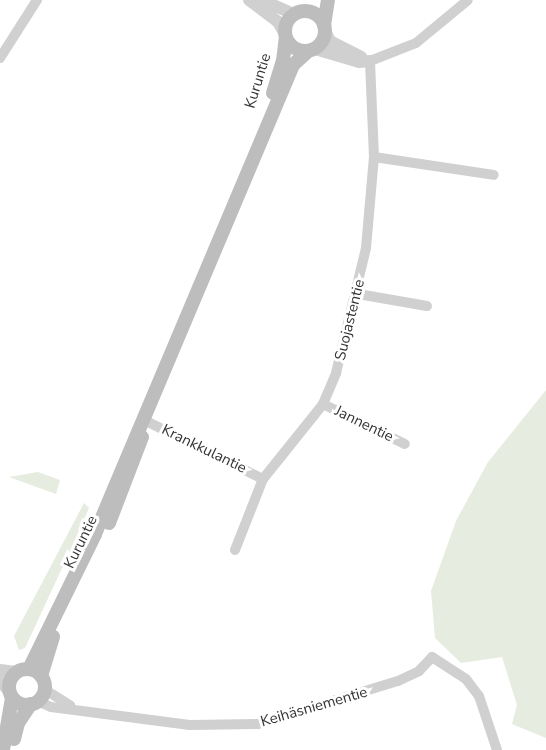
<!DOCTYPE html>
<meta charset="utf-8">
<style>
body{margin:0}
#map{position:relative;width:546px;height:750px;overflow:hidden;background:#fff;font-family:"Nunito Sans",sans-serif}
div>[style]{position:absolute}
.green>*{inset:0;background:#e6ecdf}
.minor>*{height:10px;margin:-5px;padding:0 5px;transform-origin:5px;border-radius:5px;background:#d0d0d0}
.tertiary>*{height:12px;margin:-6px;padding:0 6px;transform-origin:6px;border-radius:6px;background:#d0d0d0}
.secondary>*{height:14px;margin:-7px;padding:0 7px;transform-origin:7px;border-radius:7px;background:#bdbdbd}
.secondary>.ring{margin:-7px;padding:0;box-sizing:content-box;background:none;border:14px solid #bdbdbd;border-radius:50%}
span{translate:-50% -50%;white-space:nowrap;text-align:center;line-height:1.15;-webkit-text-stroke:6px #fff;paint-order:stroke}
.street-label{font-size:15px;color:#333}
</style>
<div id="map">
<div class="green">
<i style="clip-path:polygon(546px 390px,546px 738px,512px 724px,517px 705px,502px 657px,461px 663px,435px 638px,431px 591px,456px 521px,488px 462px)"></i>
<i style="clip-path:polygon(38px 472px,60px 480px,56px 494px,9px 477px)"></i>
<i style="clip-path:polygon(84px 503px,89px 508px,69px 553px,25px 648px,19px 650px,14px 636px)"></i>
</div>
<div class="minor">
<i style="left:0;top:58px;width:69px;rotate:-57.5deg"></i>
<i style="left:374px;top:157px;width:121px;rotate:8.5deg"></i>
<i style="left:358px;top:294px;width:70px;rotate:9.9deg"></i>
<i style="left:323px;top:404px;width:91px;rotate:26deg"></i>
<i style="left:144px;top:420px;width:133px;rotate:26.4deg"></i>
<i style="left:235px;top:550px;width:76px;rotate:-68.5deg"></i>
<i style="left:263px;top:479px;width:96px;rotate:-51.3deg"></i>
<i style="left:323px;top:404px;width:34px;rotate:-67deg"></i>
<i style="left:336px;top:373px;width:129px;rotate:-76.5deg"></i>
<i style="left:366px;top:248px;width:91px;rotate:-85deg"></i>
<i style="left:374px;top:157px;width:96px;rotate:-92.4deg"></i>
<i style="left:370px;top:61px;width:49px;rotate:-21.4deg"></i>
<i style="left:416px;top:43px;width:67px;rotate:-39.6deg"></i>
<i style="left:44px;top:689px;width:31px;rotate:32deg"></i>
<i style="left:37px;top:701px;width:15px;rotate:23deg"></i>
<i style="left:51px;top:707px;width:140px;rotate:7.4deg"></i>
<i style="left:190px;top:725px;width:68px;rotate:-0.8deg"></i>
<i style="left:258px;top:724px;width:146px;rotate:-17.1deg"></i>
<i style="left:398px;top:681px;width:23px;rotate:-25deg"></i>
<i style="left:419px;top:671px;width:19px;rotate:-47deg"></i>
<i style="left:432px;top:657px;width:40px;rotate:32.9deg"></i>
<i style="left:466px;top:679px;width:21px;rotate:53deg"></i>
<i style="left:479px;top:696px;width:57px;rotate:71.6deg"></i>
</div>
<div class="tertiary">
<i style="left:249px;top:0;width:36px;rotate:37deg"></i>
<i style="left:278px;top:22px;width:14px;rotate:60deg"></i>
<i style="left:262px;top:0;width:35px;rotate:24deg"></i>
<i style="left:325px;top:31px;width:11px;rotate:63deg"></i>
<i style="left:330px;top:41px;width:35px;rotate:27deg"></i>
<i style="left:315px;top:49px;width:46px;rotate:16.5deg"></i>
<i style="left:359px;top:62px;width:11px;rotate:-5deg"></i>
<i style="left:0;top:670px;width:16px;rotate:7deg"></i>
<i style="left:0;top:681px;width:13px;rotate:48deg"></i>
</div>
<div class="secondary">
<i class="ring" style="left:285px;top:11px;width:26px;height:26px"></i>
<i style="left:324px;top:25px;width:25px;rotate:-81deg"></i>
<i style="left:273px;top:93px;width:34px;rotate:-73deg"></i>
<i style="left:283px;top:61px;width:23px;rotate:-83deg"></i>
<i style="left:109px;top:523px;width:92px;rotate:-69deg"></i>
<i style="left:29px;top:669px;width:150px;rotate:-63.9deg"></i>
<i style="left:95px;top:534px;width:509px;rotate:-67.11deg"></i>
<i style="left:293px;top:65px;width:19px;rotate:-43deg"></i>
<i class="ring" style="left:9px;top:669px;width:22px;height:22px"></i>
<i style="left:41px;top:676px;width:41px;rotate:-72.9deg"></i>
<i style="left:14px;top:739px;width:16px;rotate:-76deg"></i>
<i style="left:18px;top:723px;width:23px;rotate:-56deg"></i>
<i style="left:3px;top:750px;width:53px;rotate:-80.2deg"></i>
</div>
<div class="street-label">
<span style="left:258px;top:81px;rotate:-73deg">Kuruntie</span>
<span style="left:350px;top:320px;rotate:-76deg">Suojastentie</span>
<span style="left:364px;top:424px;rotate:26deg">Jannentie</span>
<span style="left:204px;top:449px;rotate:26deg">Krankkulantie</span>
<span style="left:81px;top:542px;rotate:-64deg">Kuruntie</span>
<span style="left:314px;top:707px;rotate:-16deg">Keihäsniementie</span>
</div>
</div>
